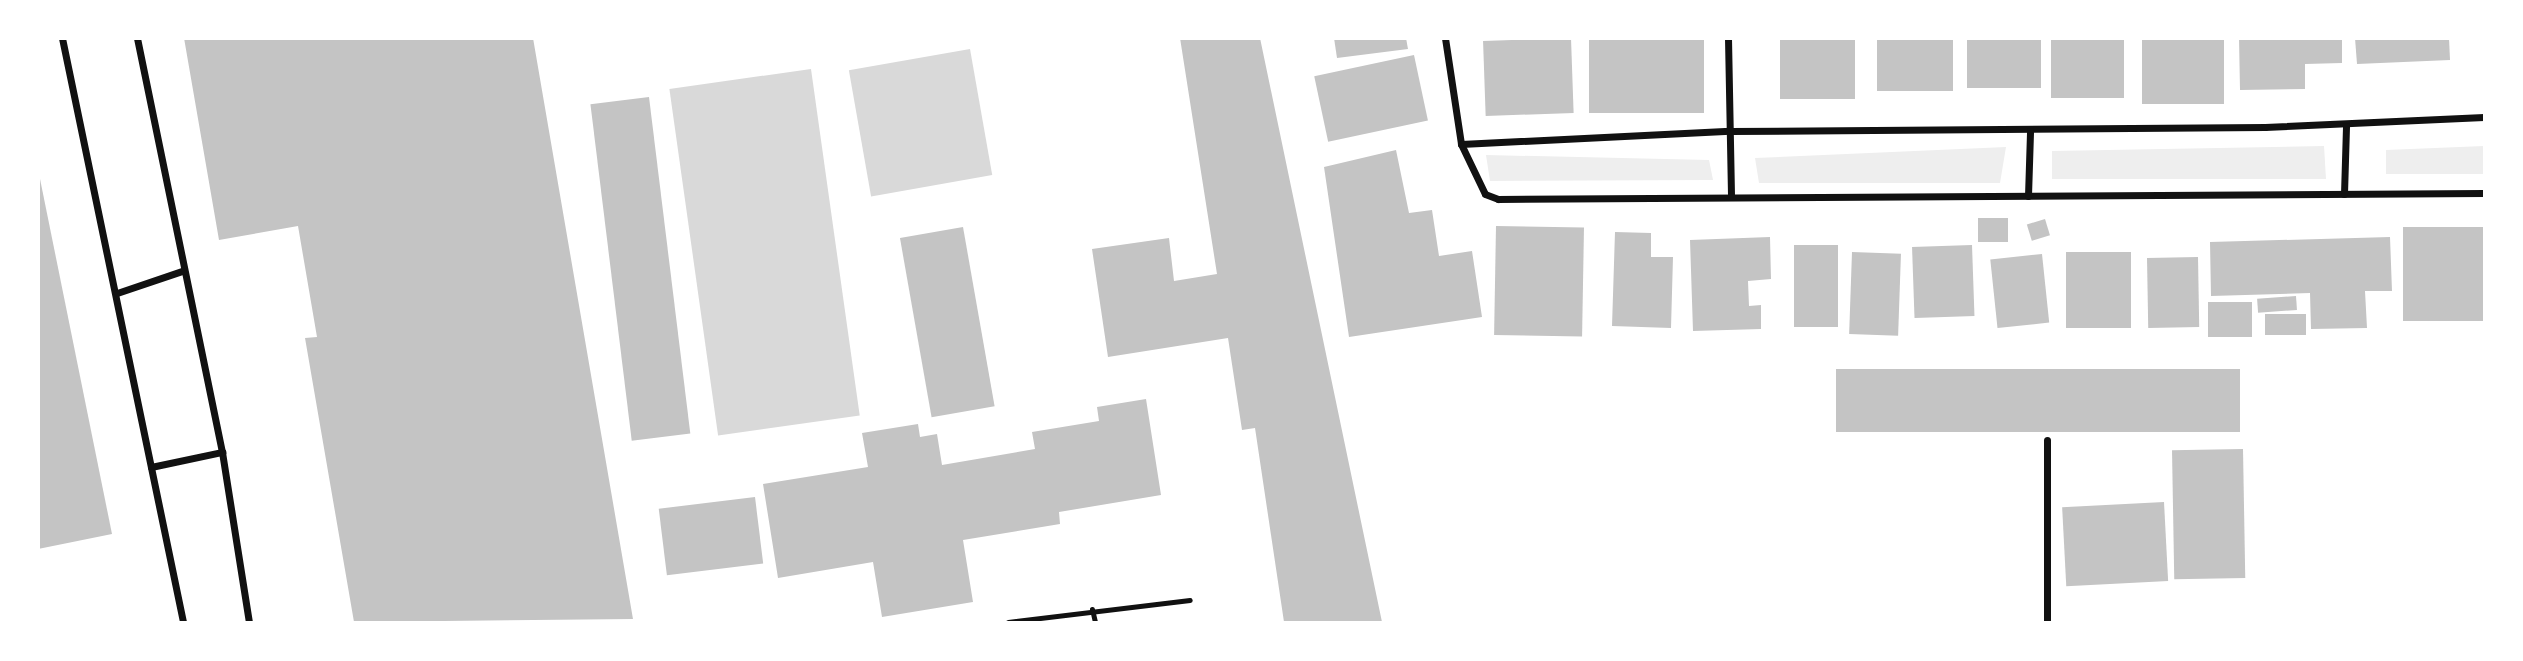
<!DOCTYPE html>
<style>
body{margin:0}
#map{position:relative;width:2523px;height:661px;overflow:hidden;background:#fff;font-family:"Sofia Sans Condensed",sans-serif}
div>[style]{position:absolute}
.green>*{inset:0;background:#eee}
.water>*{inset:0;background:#d9d9d9;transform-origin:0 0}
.building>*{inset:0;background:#c4c4c4;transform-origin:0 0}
.service>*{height:5px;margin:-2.5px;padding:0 2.5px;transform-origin:2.5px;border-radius:2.5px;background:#111}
.minor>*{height:7px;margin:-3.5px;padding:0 3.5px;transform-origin:3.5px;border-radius:3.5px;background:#111}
span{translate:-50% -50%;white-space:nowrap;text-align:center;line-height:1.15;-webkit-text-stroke:5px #fff;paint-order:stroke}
.frame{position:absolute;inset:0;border:40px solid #fff;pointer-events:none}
</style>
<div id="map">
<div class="green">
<i style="clip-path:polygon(2324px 146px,2326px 179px,2052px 179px,2052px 151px)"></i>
<i style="clip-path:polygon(2484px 146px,2484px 174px,2386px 174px,2386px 150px)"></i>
<i style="clip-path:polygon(2006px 147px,2000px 183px,1759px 183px,1755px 158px)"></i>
<i style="clip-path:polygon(1486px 155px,1709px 160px,1713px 180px,1490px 181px)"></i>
</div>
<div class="water">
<i style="left:970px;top:49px;width:128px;height:123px;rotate:80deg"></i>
<i style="left:811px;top:69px;width:350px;height:143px;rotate:82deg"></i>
</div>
<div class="building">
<i style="clip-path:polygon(184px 38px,533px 38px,633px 619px,354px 622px,305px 338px,317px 337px,298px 226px,219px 240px)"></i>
<i style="clip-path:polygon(1180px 38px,1260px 38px,1382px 622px,1284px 622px,1255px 428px,1242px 430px,1228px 338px,1108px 357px,1092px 249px,1169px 238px,1174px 281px,1217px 274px)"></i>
<i style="clip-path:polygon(1334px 38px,1406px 38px,1408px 49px,1337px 58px)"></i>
<i style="left:1571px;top:38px;width:75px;height:88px;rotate:88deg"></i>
<i style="left:1589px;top:38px;width:115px;height:75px"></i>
<i style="left:1780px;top:38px;width:75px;height:61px"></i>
<i style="left:1877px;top:38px;width:76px;height:53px"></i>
<i style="left:1967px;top:38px;width:74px;height:50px"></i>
<i style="left:2051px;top:38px;width:73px;height:60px"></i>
<i style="left:2142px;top:38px;width:82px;height:66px"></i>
<i style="clip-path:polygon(2239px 38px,2342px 38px,2342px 63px,2305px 64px,2305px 89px,2240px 90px)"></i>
<i style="clip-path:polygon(2355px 38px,2449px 38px,2450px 60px,2357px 64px)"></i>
<i style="left:1414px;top:55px;width:67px;height:102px;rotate:78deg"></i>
<i style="left:649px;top:97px;width:339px;height:59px;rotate:83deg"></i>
<i style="clip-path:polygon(1396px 150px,1409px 213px,1432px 210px,1439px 256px,1472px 251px,1482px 317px,1349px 337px,1324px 167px)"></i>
<i style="clip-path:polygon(38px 169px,112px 534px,38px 549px)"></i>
<i style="left:1978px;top:218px;width:30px;height:24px"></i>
<i style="left:2045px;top:219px;width:17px;height:19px;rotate:73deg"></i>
<i style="left:1496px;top:226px;width:88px;height:109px;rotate:1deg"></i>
<i style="left:963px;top:227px;width:182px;height:64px;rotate:80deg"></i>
<i style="left:2484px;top:227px;width:94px;height:81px;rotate:90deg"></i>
<i style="clip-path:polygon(1615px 232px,1651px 233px,1651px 257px,1673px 257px,1671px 328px,1612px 326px)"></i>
<i style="clip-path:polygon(1770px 237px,1771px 279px,1748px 281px,1749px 306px,1761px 305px,1761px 329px,1693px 331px,1690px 240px)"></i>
<i style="clip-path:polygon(2390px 237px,2392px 291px,2365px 291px,2367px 328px,2311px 329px,2310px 293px,2211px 296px,2210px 242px)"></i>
<i style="left:1794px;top:245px;width:44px;height:82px"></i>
<i style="left:1972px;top:245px;width:71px;height:60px;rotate:88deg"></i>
<i style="left:1852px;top:252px;width:49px;height:82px;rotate:2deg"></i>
<i style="left:2131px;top:252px;width:76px;height:65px;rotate:90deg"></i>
<i style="left:2042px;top:254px;width:69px;height:52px;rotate:84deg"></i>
<i style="left:2198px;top:257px;width:70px;height:51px;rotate:89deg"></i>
<i style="left:2296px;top:296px;width:14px;height:39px;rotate:86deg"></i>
<i style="left:2208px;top:302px;width:44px;height:35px"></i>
<i style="left:2306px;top:314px;width:21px;height:41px;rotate:90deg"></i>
<i style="left:2240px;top:369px;width:63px;height:404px;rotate:90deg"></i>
<i style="clip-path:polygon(1146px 399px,1161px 495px,1059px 512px,1060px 524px,963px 540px,973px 602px,882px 617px,873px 562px,778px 578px,763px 484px,868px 467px,862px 433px,918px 424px,920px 437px,937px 434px,942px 465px,1035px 449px,1032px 432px,1099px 421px,1097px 407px)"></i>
<i style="left:2243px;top:449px;width:129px;height:71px;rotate:89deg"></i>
<i style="left:755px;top:497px;width:67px;height:97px;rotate:83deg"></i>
<i style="left:2164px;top:502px;width:79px;height:102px;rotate:87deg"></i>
</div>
<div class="service">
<i style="left:1092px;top:609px;width:13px;rotate:77deg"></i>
<i style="left:1008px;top:622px;width:183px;rotate:-6.9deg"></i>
</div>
<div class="minor">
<i style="left:62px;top:38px;width:596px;rotate:78.29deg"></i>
<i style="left:137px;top:38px;width:423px;rotate:78.4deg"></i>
<i style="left:222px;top:452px;width:172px;rotate:81deg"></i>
<i style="left:1445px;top:38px;width:107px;rotate:81.4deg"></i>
<i style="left:1461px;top:144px;width:55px;rotate:64.4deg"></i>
<i style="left:1485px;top:194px;width:14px;rotate:21deg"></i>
<i style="left:1498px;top:199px;width:986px;rotate:-0.35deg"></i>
<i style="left:1728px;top:38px;width:156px;rotate:88.9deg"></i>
<i style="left:1461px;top:144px;width:269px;rotate:-2.8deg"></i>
<i style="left:1730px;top:131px;width:535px;rotate:-0.43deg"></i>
<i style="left:2265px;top:127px;width:219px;rotate:-2.6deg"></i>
<i style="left:2344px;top:194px;width:68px;rotate:-88.3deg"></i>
<i style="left:2028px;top:196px;width:65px;rotate:-88.2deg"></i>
<i style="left:117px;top:293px;width:69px;rotate:-18.7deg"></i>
<i style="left:2047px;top:440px;width:182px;rotate:90deg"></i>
<i style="left:151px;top:467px;width:73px;rotate:-11.9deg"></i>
</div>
<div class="frame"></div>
</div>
